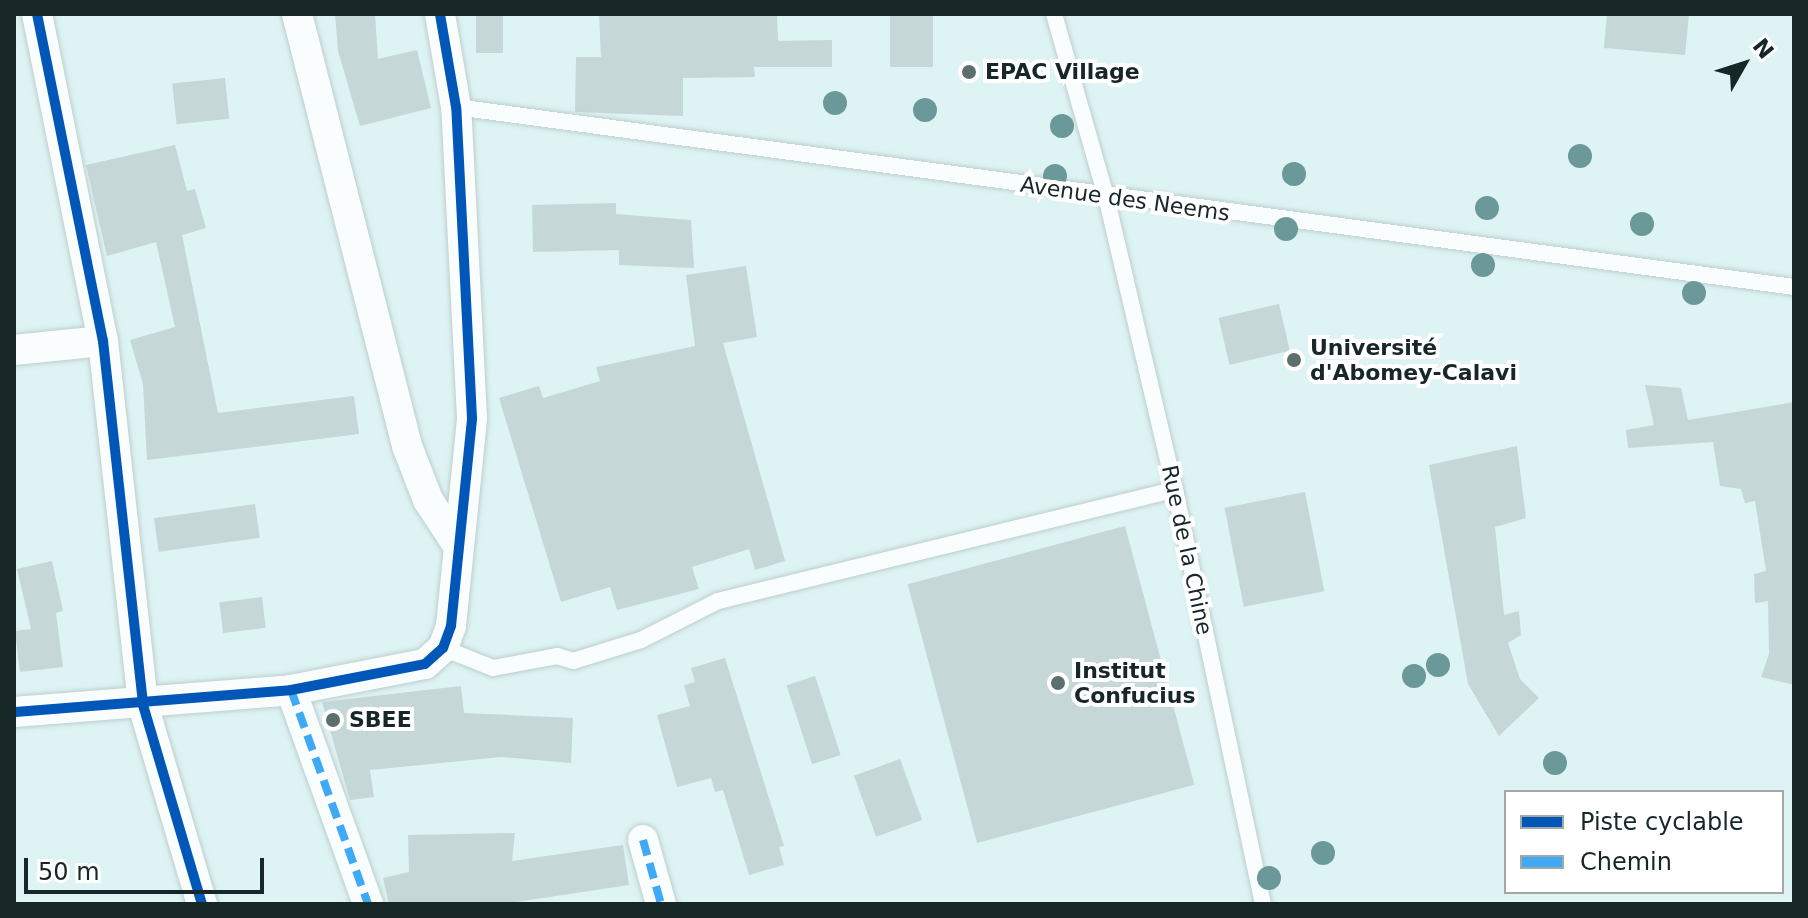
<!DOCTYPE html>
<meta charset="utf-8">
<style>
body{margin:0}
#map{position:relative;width:1808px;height:918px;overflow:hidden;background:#def3f3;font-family:"DejaVu Sans",sans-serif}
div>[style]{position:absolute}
.building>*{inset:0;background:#c6d7d8;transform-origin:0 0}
.roads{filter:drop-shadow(0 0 2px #bdcece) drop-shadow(0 0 2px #bdcece)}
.lane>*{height:16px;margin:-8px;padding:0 8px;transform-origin:8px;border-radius:8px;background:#fafdfd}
.street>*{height:30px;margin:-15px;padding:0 15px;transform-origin:15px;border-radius:15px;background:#fafdfd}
.quiet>*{height:8px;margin-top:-4px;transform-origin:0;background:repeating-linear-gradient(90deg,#3fa9f5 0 16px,transparent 0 24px)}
.cycleway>*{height:10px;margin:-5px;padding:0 5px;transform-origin:5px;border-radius:5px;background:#0057b8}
.trees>*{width:24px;height:24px;margin:-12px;border-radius:50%;background:#6b9899}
.dots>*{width:22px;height:22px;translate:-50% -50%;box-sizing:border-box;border:4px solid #fff;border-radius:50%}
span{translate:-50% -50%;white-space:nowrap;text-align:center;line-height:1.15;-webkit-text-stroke:8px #fff;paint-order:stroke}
.poi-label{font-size:22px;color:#172626;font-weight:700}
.left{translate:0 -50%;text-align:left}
.street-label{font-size:22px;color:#172626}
.frame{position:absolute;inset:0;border:16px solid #172626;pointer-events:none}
.legend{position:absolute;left:1504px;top:790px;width:280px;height:104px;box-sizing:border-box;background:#fff;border:2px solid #a2a8a8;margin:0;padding:10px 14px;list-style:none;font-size:24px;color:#172626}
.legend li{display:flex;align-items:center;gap:16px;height:40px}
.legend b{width:40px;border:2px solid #a2a8a8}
.north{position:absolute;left:1704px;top:24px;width:80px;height:80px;-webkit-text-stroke:6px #fff;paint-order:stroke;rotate:51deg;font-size:22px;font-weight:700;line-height:32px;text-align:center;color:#172626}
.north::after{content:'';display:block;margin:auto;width:28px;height:36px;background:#172626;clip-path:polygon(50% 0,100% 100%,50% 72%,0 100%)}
.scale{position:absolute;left:24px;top:858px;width:240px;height:36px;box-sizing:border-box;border:4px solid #172626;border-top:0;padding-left:10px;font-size:24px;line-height:28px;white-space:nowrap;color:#172626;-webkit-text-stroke:6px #fff;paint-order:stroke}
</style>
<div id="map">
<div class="building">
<i style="clip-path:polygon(335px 14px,375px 14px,378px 59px,417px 50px,431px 108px,360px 126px,338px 51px)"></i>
<i style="left:476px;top:14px;width:27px;height:39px"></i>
<i style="clip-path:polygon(599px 14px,777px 14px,778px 41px,832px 40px,832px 67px,754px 67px,755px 77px,683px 78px,683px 116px,575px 112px,576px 57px,601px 57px)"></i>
<i style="left:890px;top:14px;width:43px;height:53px"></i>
<i style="clip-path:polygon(1607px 14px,1689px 14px,1685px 55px,1604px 48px)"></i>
<i style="left:225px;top:78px;width:41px;height:53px;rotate:84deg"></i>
<i style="clip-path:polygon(175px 145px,187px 191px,195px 189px,206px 228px,182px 235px,218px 413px,354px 396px,359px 434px,147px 460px,143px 384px,130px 340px,175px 327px,156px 242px,107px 256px,86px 165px)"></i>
<i style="clip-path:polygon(616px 203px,616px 214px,691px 220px,694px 268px,619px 265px,619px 250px,533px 252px,532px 205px)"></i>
<i style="clip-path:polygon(746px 266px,757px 337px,723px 343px,785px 561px,755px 570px,749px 549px,692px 567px,699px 589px,617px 610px,610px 587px,561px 602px,499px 398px,539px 386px,543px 398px,600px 381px,596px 367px,695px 346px,686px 275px)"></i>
<i style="left:1279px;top:304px;width:48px;height:62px;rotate:77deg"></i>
<i style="clip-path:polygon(1645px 385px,1681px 388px,1688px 420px,1794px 402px,1794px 685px,1761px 677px,1769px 654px,1768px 601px,1755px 603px,1754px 574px,1766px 571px,1755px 501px,1745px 503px,1741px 489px,1720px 486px,1713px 442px,1628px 448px,1626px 430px,1654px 425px)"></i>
<i style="clip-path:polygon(1517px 446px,1526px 518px,1495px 527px,1504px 615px,1519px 611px,1521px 635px,1508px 643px,1520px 679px,1539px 698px,1499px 736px,1468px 684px,1429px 465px)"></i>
<i style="left:1305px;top:492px;width:101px;height:82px;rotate:79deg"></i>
<i style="left:255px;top:504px;width:34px;height:102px;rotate:82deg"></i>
<i style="left:1125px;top:526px;width:268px;height:225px;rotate:75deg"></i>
<i style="clip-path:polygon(52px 561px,63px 611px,56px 613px,63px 667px,20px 672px,15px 631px,31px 629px,17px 569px)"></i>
<i style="left:262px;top:597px;width:31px;height:43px;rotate:83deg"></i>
<i style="clip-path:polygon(725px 658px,784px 846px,779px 847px,784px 865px,749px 875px,723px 790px,715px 792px,711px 778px,677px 787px,657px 715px,690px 706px,684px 685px,695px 682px,691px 668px)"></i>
<i style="left:815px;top:676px;width:83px;height:30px;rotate:72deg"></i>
<i style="clip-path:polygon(461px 686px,464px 713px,573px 718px,571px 763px,501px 757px,370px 770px,374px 797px,350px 800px,322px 702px)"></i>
<i style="left:900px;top:759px;width:65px;height:49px;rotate:70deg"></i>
<i style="clip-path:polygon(515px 833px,512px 861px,623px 845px,629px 885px,503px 904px,389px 904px,383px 878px,409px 872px,408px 835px)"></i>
</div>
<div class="roads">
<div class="lane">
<i style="left:1054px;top:14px;width:189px;rotate:74.1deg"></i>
<i style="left:1106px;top:196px;width:302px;rotate:76.8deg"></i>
<i style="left:1175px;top:490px;width:423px;rotate:78deg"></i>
<i style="left:456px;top:107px;width:1350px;rotate:7.66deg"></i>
<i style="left:443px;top:648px;width:54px;rotate:21.8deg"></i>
<i style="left:493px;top:668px;width:65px;rotate:-10.6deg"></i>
<i style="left:557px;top:656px;width:17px;rotate:17deg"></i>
<i style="left:573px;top:661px;width:71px;rotate:-17.2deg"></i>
<i style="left:641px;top:640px;width:86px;rotate:-26.9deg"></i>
<i style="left:718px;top:601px;width:470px;rotate:-13.7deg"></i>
</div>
<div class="street">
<i style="left:37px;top:14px;width:334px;rotate:78.6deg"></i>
<i style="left:103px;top:341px;width:366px;rotate:83.7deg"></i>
<i style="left:143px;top:705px;width:208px;rotate:73.5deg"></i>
<i style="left:297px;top:14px;width:446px;rotate:75.7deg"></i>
<i style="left:407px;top:446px;width:58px;rotate:68.7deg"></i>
<i style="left:428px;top:500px;width:49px;rotate:56.6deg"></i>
<i style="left:14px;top:350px;width:89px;rotate:-5.8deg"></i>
<i style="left:291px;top:690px;width:227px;rotate:70.2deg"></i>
<i style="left:14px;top:712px;width:278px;rotate:-4.5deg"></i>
<i style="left:291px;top:690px;width:136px;rotate:-11deg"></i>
<i style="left:425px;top:664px;width:24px;rotate:-42deg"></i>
<i style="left:443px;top:648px;width:23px;rotate:-70deg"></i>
<i style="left:451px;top:626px;width:209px;rotate:-84.2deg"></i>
<i style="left:472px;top:418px;width:311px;rotate:-92.9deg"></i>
<i style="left:456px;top:107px;width:94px;rotate:-99.8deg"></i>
<i style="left:643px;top:840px;width:66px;rotate:74.3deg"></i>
</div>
</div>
<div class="quiet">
<i style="left:291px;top:690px;width:227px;rotate:70.2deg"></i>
<i style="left:643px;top:840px;width:66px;rotate:74.3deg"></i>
</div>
<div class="cycleway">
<i style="left:37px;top:14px;width:334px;rotate:78.6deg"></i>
<i style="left:103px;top:341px;width:366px;rotate:83.7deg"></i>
<i style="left:143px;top:705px;width:208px;rotate:73.5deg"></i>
<i style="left:14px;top:712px;width:278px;rotate:-4.5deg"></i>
<i style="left:291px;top:690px;width:136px;rotate:-11deg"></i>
<i style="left:425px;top:664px;width:24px;rotate:-42deg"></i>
<i style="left:443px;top:648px;width:23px;rotate:-70deg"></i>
<i style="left:451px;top:626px;width:209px;rotate:-84.2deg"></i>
<i style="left:472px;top:418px;width:311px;rotate:-92.9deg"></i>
<i style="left:456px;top:107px;width:94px;rotate:-99.8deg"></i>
</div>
<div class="trees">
<i style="left:1004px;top:71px"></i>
<i style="left:835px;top:103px"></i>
<i style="left:925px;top:110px"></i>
<i style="left:1062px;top:126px"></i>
<i style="left:1580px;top:156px"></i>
<i style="left:1294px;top:174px"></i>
<i style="left:1055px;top:176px"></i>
<i style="left:1487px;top:208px"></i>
<i style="left:1642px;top:224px"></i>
<i style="left:1286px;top:229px"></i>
<i style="left:1483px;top:265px"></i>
<i style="left:1694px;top:293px"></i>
<i style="left:1438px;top:665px"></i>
<i style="left:1414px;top:676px"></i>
<i style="left:1555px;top:763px"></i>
<i style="left:1323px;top:853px"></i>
<i style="left:1269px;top:878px"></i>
</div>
<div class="dots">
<i style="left:969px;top:72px;background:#5d6e6e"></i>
<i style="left:1294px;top:360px;background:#5d6e6e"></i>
<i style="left:1058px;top:683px;background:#5d6e6e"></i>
<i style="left:333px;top:720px;background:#5d6e6e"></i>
</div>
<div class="poi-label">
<span class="left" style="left:985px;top:72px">EPAC Village</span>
<span class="left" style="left:1310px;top:360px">Université<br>d'Abomey-Calavi</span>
<span class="left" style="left:1074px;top:683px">Institut<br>Confucius</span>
<span class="left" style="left:349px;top:720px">SBEE</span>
</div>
<div class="street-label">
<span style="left:1125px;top:199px;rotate:8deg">Avenue des Neems</span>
<span style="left:1187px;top:550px;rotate:78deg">Rue de la Chine</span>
</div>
<div class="frame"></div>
<ul class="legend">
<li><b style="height:10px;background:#0057b8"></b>Piste cyclable</li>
<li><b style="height:10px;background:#3fa9f5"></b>Chemin</li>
</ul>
<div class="north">N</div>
<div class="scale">50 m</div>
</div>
